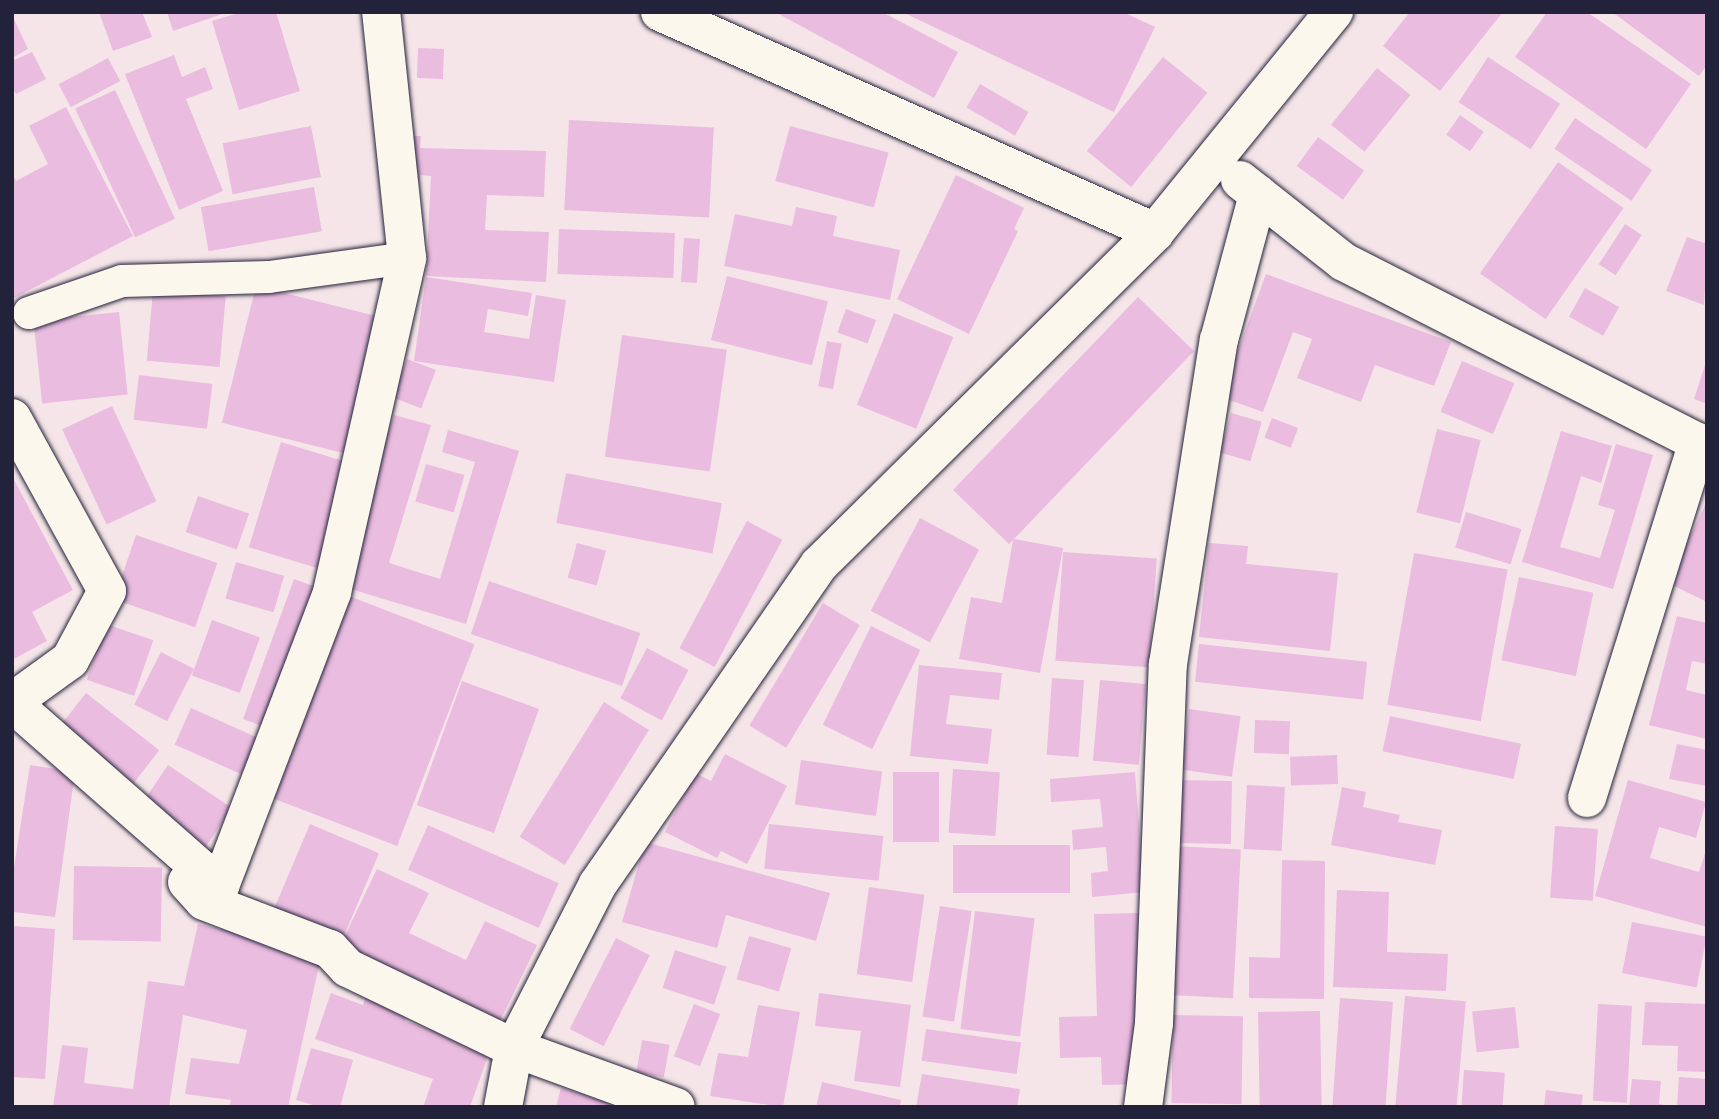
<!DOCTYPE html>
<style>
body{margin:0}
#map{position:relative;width:1719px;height:1119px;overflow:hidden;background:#f6e5e8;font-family:"Gochi Hand",sans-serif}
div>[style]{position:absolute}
.building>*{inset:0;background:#eabcdf;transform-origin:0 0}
.roads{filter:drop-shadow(0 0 2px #22223b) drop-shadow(0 0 2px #22223b)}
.service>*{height:32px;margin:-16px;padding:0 16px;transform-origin:16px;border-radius:16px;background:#fbf7ec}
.minor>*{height:38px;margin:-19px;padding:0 19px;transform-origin:19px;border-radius:19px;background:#fbf7ec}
span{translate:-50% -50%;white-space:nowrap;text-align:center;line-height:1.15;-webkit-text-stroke:7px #fbf7ec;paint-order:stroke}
.frame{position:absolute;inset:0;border:14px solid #22223b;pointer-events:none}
</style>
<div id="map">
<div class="building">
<i style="clip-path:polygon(99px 12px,142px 12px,152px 37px,113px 51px)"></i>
<i style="clip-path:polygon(167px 12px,225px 12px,225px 13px,173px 31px)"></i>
<i style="clip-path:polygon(242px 12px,276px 12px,300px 91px,239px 110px,212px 21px)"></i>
<i style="clip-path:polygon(775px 12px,882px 12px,958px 52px,934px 98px)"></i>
<i style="clip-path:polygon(902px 12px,1123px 12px,1155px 27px,1114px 112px)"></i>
<i style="clip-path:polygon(1410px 12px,1503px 12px,1440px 91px,1383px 46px)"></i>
<i style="clip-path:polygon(1547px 12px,1587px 12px,1691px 84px,1646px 149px,1515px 57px)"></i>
<i style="clip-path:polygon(1612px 12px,1707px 12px,1707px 65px,1699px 76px)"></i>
<i style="clip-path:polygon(12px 15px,28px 49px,12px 58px)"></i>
<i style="left:418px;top:48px;width:26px;height:30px;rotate:2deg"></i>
<i style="clip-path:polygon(32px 52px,46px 79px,16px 94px,12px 87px,12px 61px)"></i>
<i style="clip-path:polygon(174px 55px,182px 77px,205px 67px,213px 89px,186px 99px,223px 191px,179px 210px,125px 74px)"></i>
<i style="left:1163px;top:57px;width:57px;height:121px;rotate:39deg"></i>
<i style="left:1488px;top:57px;width:86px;height:54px;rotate:33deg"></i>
<i style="left:108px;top:58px;width:26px;height:56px;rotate:62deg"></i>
<i style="left:1377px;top:68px;width:43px;height:73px;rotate:39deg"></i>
<i style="left:980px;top:84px;width:56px;height:27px;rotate:30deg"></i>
<i style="left:115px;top:90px;width:142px;height:44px;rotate:65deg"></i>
<i style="clip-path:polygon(66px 107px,133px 236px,12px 299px,12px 173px,16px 181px,48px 164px,29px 126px)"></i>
<i style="left:1460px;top:115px;width:29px;height:24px;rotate:35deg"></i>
<i style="left:1575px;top:118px;width:93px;height:37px;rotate:34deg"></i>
<i style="left:569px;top:120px;width:145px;height:90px;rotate:3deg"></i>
<i style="left:311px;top:126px;width:52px;height:90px;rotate:79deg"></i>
<i style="left:790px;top:126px;width:102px;height:57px;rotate:15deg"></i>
<i style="clip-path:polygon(401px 136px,421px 136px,420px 148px,546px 151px,544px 197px,487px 195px,485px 230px,549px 232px,546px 282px,426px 276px,431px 176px,420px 175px,419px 181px,399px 180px)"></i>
<i style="left:1318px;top:137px;width:57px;height:36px;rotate:36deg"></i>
<i style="left:1558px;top:162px;width:80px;height:136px;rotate:35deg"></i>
<i style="clip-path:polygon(956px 175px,1024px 208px,1014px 229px,1018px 231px,969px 334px,897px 299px)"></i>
<i style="left:314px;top:187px;width:45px;height:115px;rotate:80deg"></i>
<i style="clip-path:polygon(796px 207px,837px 216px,833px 236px,900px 250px,890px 300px,724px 266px,735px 214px,792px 226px)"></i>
<i style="left:1625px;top:224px;width:20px;height:48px;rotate:33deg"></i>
<i style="left:559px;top:229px;width:116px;height:45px;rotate:2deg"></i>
<i style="clip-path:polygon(1687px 237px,1707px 244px,1704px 305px,1666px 291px)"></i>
<i style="left:684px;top:238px;width:16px;height:44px;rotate:4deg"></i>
<i style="clip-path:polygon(1266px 274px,1451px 342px,1434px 386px,1375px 365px,1361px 402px,1297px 378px,1312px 339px,1293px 332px,1263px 412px,1221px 397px)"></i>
<i style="left:727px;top:276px;width:104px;height:66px;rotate:14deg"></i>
<i style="clip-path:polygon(426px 277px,532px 293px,528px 316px,488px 309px,484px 332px,529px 339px,536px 295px,566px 300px,554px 382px,414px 361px)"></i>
<i style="left:256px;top:286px;width:132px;height:141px;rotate:14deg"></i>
<i style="left:1585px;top:288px;width:39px;height:33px;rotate:29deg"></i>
<i style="left:153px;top:290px;width:73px;height:71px;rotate:5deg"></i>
<i style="clip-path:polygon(1138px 297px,1194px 351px,1014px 539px,1063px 548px,1040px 673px,959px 659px,971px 597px,1002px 603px,1013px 540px,1009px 544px,953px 490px)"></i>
<i style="left:846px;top:309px;width:32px;height:25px;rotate:20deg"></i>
<i style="left:119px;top:312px;width:83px;height:86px;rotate:84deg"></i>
<i style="left:894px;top:313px;width:64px;height:99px;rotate:22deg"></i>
<i style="left:622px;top:335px;width:106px;height:123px;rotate:8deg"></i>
<i style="left:827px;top:341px;width:15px;height:46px;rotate:11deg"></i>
<i style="left:407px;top:359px;width:31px;height:41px;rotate:21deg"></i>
<i style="left:1462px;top:361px;width:57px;height:55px;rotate:23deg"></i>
<i style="clip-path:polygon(1706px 362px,1707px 362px,1707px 404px,1694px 399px)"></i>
<i style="left:139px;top:375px;width:74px;height:45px;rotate:7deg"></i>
<i style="left:112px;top:406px;width:105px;height:55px;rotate:65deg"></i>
<i style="left:1231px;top:413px;width:32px;height:41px;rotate:16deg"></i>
<i style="clip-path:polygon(394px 415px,431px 425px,389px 563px,440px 579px,475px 462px,442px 452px,448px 430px,519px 451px,466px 624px,341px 586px)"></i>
<i style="left:1272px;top:418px;width:28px;height:21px;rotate:21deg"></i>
<i style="left:1437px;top:429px;width:45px;height:86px;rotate:14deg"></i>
<i style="clip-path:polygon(1561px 431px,1612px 446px,1601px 483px,1581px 476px,1560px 547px,1600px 558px,1615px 510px,1598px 505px,1616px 444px,1653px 455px,1613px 589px,1522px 562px)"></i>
<i style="left:281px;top:442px;width:72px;height:110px;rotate:17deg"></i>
<i style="left:426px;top:464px;width:40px;height:39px;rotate:16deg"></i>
<i style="left:566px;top:473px;width:159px;height:51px;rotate:11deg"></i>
<i style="clip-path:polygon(12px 476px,73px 590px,32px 612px,47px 641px,12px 660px)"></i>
<i style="left:198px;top:496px;width:54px;height:38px;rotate:19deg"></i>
<i style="clip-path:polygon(1707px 501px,1707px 602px,1668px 583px)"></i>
<i style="left:1466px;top:512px;width:58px;height:37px;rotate:17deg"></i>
<i style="left:920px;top:518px;width:67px;height:105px;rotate:28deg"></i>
<i style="left:747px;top:521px;width:40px;height:144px;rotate:28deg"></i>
<i style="left:136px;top:535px;width:86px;height:68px;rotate:19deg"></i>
<i style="left:577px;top:543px;width:30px;height:36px;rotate:15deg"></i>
<i style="clip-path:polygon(1209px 543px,1248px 546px,1246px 564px,1338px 573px,1330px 651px,1199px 637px)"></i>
<i style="left:1063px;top:552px;width:94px;height:109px;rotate:4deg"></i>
<i style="left:1414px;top:553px;width:95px;height:154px;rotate:10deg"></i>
<i style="left:236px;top:562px;width:50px;height:38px;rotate:16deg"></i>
<i style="left:1519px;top:577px;width:76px;height:85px;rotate:12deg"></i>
<i style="left:294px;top:579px;width:37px;height:149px;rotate:20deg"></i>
<i style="left:489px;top:581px;width:160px;height:56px;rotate:19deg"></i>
<i style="left:341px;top:593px;width:143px;height:216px;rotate:21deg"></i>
<i style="left:823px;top:603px;width:43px;height:143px;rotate:31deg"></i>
<i style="clip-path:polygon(1677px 616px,1707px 623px,1707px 664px,1692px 661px,1686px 690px,1707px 695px,1707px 739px,1649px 725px)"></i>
<i style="left:212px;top:620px;width:51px;height:59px;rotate:20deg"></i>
<i style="left:106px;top:624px;width:50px;height:59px;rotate:19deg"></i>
<i style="left:871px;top:626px;width:55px;height:110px;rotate:26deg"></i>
<i style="left:1199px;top:644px;width:169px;height:38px;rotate:6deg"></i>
<i style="left:647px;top:648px;width:47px;height:57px;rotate:28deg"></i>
<i style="left:161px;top:652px;width:37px;height:59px;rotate:27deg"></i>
<i style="clip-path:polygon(919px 665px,1002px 673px,999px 700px,950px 695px,946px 724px,992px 729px,988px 764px,910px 756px)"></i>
<i style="left:1052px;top:678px;width:32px;height:77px;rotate:4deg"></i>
<i style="left:1100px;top:680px;width:46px;height:81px;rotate:5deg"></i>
<i style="left:462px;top:681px;width:82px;height:132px;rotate:20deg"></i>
<i style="left:86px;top:693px;width:93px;height:47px;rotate:38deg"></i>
<i style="left:604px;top:702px;width:53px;height:159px;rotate:32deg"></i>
<i style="left:191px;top:708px;width:73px;height:40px;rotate:24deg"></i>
<i style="left:1189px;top:709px;width:52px;height:61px;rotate:8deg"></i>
<i style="left:1390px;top:716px;width:134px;height:36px;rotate:12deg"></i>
<i style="left:1255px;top:720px;width:35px;height:33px;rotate:2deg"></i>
<i style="clip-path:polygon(1677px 744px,1707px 750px,1707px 786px,1669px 779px)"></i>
<i style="clip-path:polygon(725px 754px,787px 786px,747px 864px,721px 851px,717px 858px,665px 832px,695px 773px,711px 781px)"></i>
<i style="left:1337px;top:755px;width:29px;height:47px;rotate:88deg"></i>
<i style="left:801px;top:760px;width:82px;height:45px;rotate:8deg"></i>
<i style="clip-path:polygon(30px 765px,75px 772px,55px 917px,13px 912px,12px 880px)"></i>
<i style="left:168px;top:765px;width:77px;height:48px;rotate:34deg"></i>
<i style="left:953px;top:769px;width:47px;height:64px;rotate:4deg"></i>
<i style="left:893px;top:772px;width:46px;height:70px"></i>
<i style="clip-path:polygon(1135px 772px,1144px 892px,1092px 897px,1091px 873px,1108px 871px,1106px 847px,1073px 850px,1072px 830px,1103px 827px,1100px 799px,1051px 802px,1050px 779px)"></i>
<i style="left:1176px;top:780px;width:56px;height:63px;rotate:1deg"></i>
<i style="clip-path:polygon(1628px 780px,1706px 802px,1696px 838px,1659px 827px,1650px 858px,1699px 872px,1707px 847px,1707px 927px,1595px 896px)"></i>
<i style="left:1247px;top:785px;width:38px;height:64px;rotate:3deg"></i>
<i style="clip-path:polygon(1342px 787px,1366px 792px,1363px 807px,1400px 815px,1398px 822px,1442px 830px,1435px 865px,1331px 845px)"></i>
<i style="left:310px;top:824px;width:75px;height:108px;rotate:23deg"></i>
<i style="left:769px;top:824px;width:115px;height:45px;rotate:6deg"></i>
<i style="left:428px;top:825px;width:143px;height:49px;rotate:24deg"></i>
<i style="left:1555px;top:826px;width:43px;height:72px;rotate:4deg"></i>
<i style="clip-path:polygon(645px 842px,830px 893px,816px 941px,726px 915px,717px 948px,622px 922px)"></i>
<i style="left:1070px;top:845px;width:48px;height:117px;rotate:90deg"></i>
<i style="left:1173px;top:846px;width:68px;height:149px;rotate:3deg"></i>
<i style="clip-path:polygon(1282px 860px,1325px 861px,1324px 999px,1249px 998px,1249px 957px,1280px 958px)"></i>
<i style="left:74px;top:866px;width:88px;height:74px;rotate:1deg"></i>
<i style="clip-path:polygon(377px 869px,429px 893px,409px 933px,466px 960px,485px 921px,537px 945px,495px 1031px,336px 954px)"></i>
<i style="left:869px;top:887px;width:56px;height:88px;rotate:8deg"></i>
<i style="clip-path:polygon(1337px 890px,1389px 892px,1387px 952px,1448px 954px,1446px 991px,1333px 987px)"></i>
<i style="left:940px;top:906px;width:32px;height:112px;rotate:9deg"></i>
<i style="left:975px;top:911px;width:60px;height:119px;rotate:7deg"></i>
<i style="clip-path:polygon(1139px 913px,1142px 1084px,1102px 1085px,1101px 1057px,1060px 1058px,1059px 1017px,1097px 1016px,1094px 914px)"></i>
<i style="left:1632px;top:922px;width:76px;height:52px;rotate:11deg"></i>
<i style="clip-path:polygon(198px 924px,322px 952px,288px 1107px,229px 1107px,231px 1100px,185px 1094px,191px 1058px,239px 1064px,247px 1030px,183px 1015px,169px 1107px,53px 1107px,62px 1045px,88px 1048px,84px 1083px,133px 1089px,148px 981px,184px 986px)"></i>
<i style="clip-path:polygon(12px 926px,55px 929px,45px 1079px,12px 1077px)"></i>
<i style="left:749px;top:936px;width:44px;height:45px;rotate:16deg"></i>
<i style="left:616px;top:938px;width:38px;height:102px;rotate:27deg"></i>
<i style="left:675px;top:950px;width:54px;height:40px;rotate:18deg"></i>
<i style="clip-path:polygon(369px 986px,412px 1001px,405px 1021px,490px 1050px,470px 1107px,423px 1107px,433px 1079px,315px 1039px,331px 993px,363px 1005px)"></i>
<i style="clip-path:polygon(819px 993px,911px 1005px,900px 1087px,854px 1081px,861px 1031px,815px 1026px)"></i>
<i style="left:1405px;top:996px;width:61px;height:112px;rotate:5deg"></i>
<i style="left:1340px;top:998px;width:53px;height:109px;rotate:4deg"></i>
<i style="clip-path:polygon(1645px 1002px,1707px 1004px,1707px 1072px,1677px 1071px,1678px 1046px,1642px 1045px)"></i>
<i style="left:694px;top:1004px;width:28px;height:56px;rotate:21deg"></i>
<i style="left:1598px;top:1004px;width:34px;height:97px;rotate:3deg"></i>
<i style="clip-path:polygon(758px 1005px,800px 1012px,783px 1107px,710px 1096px,718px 1053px,748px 1057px)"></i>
<i style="left:1515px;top:1007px;width:41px;height:43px;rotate:84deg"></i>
<i style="left:1320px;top:1011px;width:96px;height:62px;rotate:89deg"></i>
<i style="left:1173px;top:1015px;width:70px;height:88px;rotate:1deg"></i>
<i style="left:926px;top:1029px;width:96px;height:32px;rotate:8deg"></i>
<i style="left:642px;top:1040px;width:28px;height:33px;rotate:10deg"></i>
<i style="clip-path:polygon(311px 1048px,353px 1060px,340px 1107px,320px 1107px,296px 1100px)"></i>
<i style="left:1464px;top:1070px;width:41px;height:37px;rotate:4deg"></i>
<i style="clip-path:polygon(922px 1074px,1020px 1089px,1017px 1107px,916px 1107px)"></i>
<i style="left:1679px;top:1077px;width:28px;height:30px;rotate:4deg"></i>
<i style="clip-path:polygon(1632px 1079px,1661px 1081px,1659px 1104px,1676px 1107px,1629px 1107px)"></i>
<i style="clip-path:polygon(822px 1082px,901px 1100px,900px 1107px,816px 1107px)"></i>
<i style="clip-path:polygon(561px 1088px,621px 1106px,621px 1107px,556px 1107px)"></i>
<i style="clip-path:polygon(1546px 1090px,1583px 1095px,1581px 1107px,1544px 1107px)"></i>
</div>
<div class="roads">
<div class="service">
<i style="left:29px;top:313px;width:98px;rotate:-19deg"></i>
<i style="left:122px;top:281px;width:147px;rotate:-1.6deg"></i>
<i style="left:269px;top:277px;width:139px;rotate:-7.8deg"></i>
</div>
<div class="minor">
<i style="left:660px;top:12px;width:542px;rotate:23.96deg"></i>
<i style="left:1240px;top:180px;width:132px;rotate:38.3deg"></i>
<i style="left:1344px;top:262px;width:407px;rotate:27deg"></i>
<i style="left:12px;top:418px;width:197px;rotate:61.2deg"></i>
<i style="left:107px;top:591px;width:78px;rotate:118.2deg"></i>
<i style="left:70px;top:660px;width:72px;rotate:144.1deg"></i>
<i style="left:12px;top:703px;width:277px;rotate:41.3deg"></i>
<i style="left:220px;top:886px;width:315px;rotate:-69.1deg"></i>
<i style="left:332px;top:592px;width:342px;rotate:-77.3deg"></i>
<i style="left:407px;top:258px;width:247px;rotate:-96deg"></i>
<i style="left:1587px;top:798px;width:373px;rotate:-72.7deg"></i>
<i style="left:187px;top:882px;width:25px;rotate:48deg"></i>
<i style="left:204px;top:901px;width:135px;rotate:20.9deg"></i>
<i style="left:330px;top:949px;width:26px;rotate:47deg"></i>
<i style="left:348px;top:968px;width:184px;rotate:25.7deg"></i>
<i style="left:514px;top:1048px;width:172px;rotate:20deg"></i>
<i style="left:503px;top:1107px;width:60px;rotate:-79.4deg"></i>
<i style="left:514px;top:1048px;width:184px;rotate:-62.9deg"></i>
<i style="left:598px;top:884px;width:388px;rotate:-55.3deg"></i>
<i style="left:819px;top:565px;width:473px;rotate:-44.7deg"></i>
<i style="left:1155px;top:232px;width:284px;rotate:-50.9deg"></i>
<i style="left:1143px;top:1107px;width:85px;rotate:-82.5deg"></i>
<i style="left:1154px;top:1023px;width:359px;rotate:-87.8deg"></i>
<i style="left:1168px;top:664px;width:328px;rotate:-81.1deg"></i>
<i style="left:1219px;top:340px;width:151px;rotate:-75deg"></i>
</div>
</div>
<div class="frame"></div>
</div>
